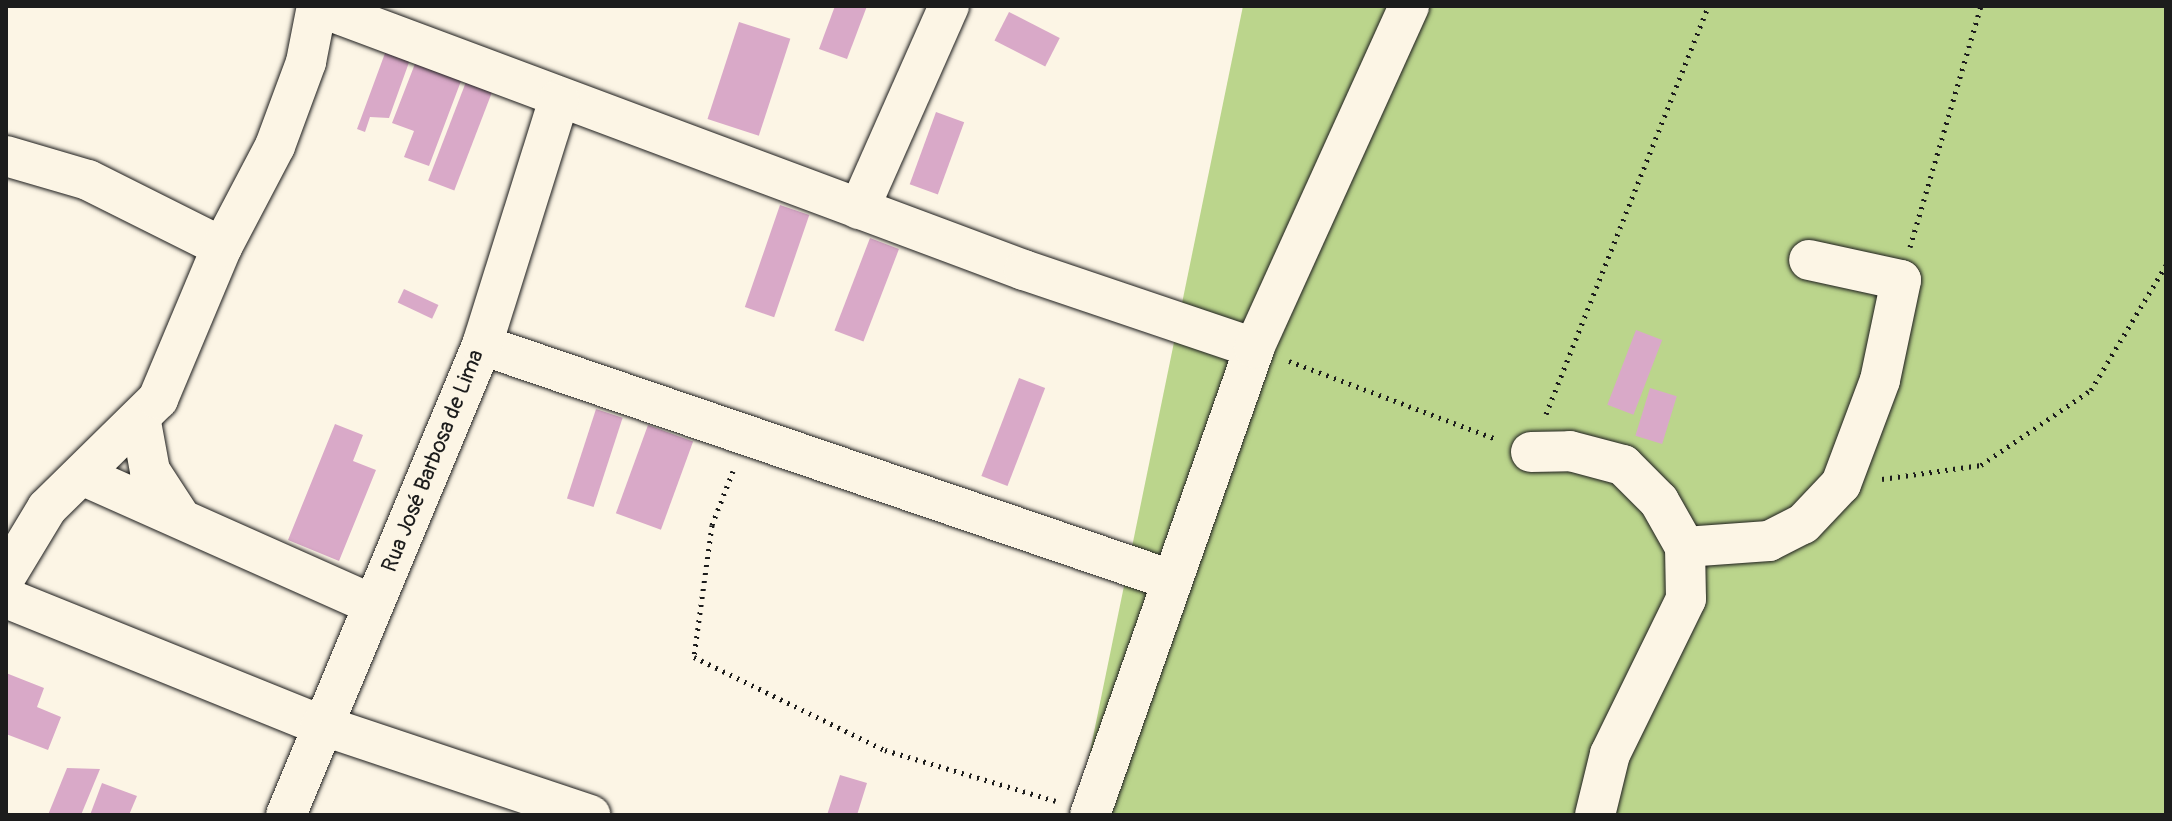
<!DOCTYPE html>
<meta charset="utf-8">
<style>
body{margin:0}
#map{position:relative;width:2172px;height:821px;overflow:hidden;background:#fcf5e5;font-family:Pangolin,sans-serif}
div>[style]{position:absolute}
.green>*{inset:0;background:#bbd58c}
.building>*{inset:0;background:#d9a9c8;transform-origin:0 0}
.path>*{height:5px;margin-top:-2.5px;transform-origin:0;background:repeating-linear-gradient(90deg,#1c1c1c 0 2px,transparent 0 8px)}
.roads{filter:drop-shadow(0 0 2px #1c1c1c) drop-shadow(0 0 2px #1c1c1c)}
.minor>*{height:40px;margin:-20px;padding:0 20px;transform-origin:20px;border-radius:20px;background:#fcf5e5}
span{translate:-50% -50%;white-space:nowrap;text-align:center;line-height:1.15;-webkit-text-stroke:6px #fcf5e5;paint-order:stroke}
.street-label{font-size:22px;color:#1c1c1c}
.frame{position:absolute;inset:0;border:8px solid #1c1c1c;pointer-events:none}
</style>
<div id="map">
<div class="green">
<i style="clip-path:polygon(1243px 6px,2166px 6px,2166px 815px,1077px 815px)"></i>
</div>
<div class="building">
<i style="clip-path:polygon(835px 6px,867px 6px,847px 59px,819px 49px)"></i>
<i style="left:1009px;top:12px;width:57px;height:32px;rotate:27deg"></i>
<i style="left:739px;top:22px;width:54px;height:102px;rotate:18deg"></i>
<i style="clip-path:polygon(388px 45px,412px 54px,389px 118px,370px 117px,365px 132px,357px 129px)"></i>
<i style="clip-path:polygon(418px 56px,464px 73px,429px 166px,404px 157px,414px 131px,392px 123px)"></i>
<i style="left:469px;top:74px;width:28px;height:114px;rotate:21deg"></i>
<i style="left:936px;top:112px;width:30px;height:77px;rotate:20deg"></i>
<i style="left:780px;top:205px;width:31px;height:108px;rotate:19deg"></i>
<i style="left:870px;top:238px;width:31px;height:99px;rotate:21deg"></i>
<i style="left:404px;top:289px;width:38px;height:15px;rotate:25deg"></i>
<i style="left:1636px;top:330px;width:28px;height:80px;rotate:21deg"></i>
<i style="left:1019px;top:378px;width:28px;height:105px;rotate:21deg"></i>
<i style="left:1650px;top:388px;width:28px;height:50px;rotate:17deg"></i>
<i style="left:596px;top:409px;width:28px;height:94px;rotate:18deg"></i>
<i style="clip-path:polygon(335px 424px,363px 435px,353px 461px,376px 470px,339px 561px,288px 540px)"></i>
<i style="left:648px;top:425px;width:48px;height:94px;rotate:20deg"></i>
<i style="clip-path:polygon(6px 673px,44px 688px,37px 707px,61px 717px,48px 750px,6px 734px)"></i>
<i style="clip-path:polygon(67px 768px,100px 769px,81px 815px,48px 815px)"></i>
<i style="clip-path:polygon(840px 775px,867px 783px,857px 815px,827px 815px)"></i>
<i style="clip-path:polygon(102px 783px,137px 796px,129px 815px,90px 815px)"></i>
</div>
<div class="path">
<i style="left:1910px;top:247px;width:251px;rotate:-73.6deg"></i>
<i style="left:1289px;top:361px;width:222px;rotate:20.6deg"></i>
<i style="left:1546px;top:414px;width:439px;rotate:-68.3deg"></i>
<i style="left:733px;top:471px;width:58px;rotate:111.3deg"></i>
<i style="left:712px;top:525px;width:133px;rotate:97.8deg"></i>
<i style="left:694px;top:657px;width:212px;rotate:26deg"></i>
<i style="left:885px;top:750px;width:178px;rotate:16.6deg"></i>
<i style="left:1882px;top:479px;width:100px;rotate:-8deg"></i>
<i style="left:1981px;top:465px;width:133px;rotate:-34.3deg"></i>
<i style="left:2091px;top:390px;width:146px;rotate:-59deg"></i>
</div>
<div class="roads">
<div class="minor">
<i style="left:6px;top:156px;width:85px;rotate:16.3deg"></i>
<i style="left:88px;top:180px;width:150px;rotate:26.6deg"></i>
<i style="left:859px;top:209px;width:222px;rotate:-66.1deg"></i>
<i style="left:482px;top:345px;width:725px;rotate:18.83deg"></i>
<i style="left:141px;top:422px;width:50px;rotate:79.6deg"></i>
<i style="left:150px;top:471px;width:51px;rotate:56.9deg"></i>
<i style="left:1531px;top:452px;width:39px;rotate:-1deg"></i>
<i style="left:1570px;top:451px;width:55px;rotate:14.8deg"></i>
<i style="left:1623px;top:465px;width:51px;rotate:45deg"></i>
<i style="left:1659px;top:501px;width:53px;rotate:60.5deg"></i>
<i style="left:1685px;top:547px;width:52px;rotate:88.9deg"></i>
<i style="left:1686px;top:599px;width:173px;rotate:116.1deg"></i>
<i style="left:1610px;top:754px;width:63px;rotate:103.8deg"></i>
<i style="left:84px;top:476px;width:317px;rotate:24deg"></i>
<i style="left:1685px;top:547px;width:84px;rotate:-4.1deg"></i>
<i style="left:1769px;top:541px;width:38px;rotate:-27deg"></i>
<i style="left:1803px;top:524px;width:55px;rotate:-46.5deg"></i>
<i style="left:1841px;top:484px;width:111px;rotate:-69.4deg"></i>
<i style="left:1880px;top:380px;width:102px;rotate:-78.1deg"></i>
<i style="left:1901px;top:280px;width:94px;rotate:-167.7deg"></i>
<i style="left:6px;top:576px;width:79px;rotate:-58.9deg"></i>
<i style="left:47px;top:508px;width:156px;rotate:-44.5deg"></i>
<i style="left:158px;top:399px;width:165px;rotate:-67.2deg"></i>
<i style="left:222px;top:247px;width:114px;rotate:-62.3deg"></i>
<i style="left:275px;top:146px;width:90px;rotate:-69.7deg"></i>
<i style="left:306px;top:62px;width:57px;rotate:-78.9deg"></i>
<i style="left:317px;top:6px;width:755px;rotate:20.48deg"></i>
<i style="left:1024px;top:270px;width:243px;rotate:18.7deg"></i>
<i style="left:6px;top:598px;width:340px;rotate:22deg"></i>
<i style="left:321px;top:725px;width:284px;rotate:18.5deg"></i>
<i style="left:286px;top:815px;width:509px;rotate:-67.36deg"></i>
<i style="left:482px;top:345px;width:257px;rotate:-72.6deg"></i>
<i style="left:1090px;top:815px;width:495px;rotate:-70.6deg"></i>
<i style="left:1254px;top:348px;width:375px;rotate:-65.6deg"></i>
</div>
</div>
<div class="street-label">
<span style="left:433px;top:461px;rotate:-68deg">Rua José Barbosa de Lima</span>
</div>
<div class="frame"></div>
</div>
